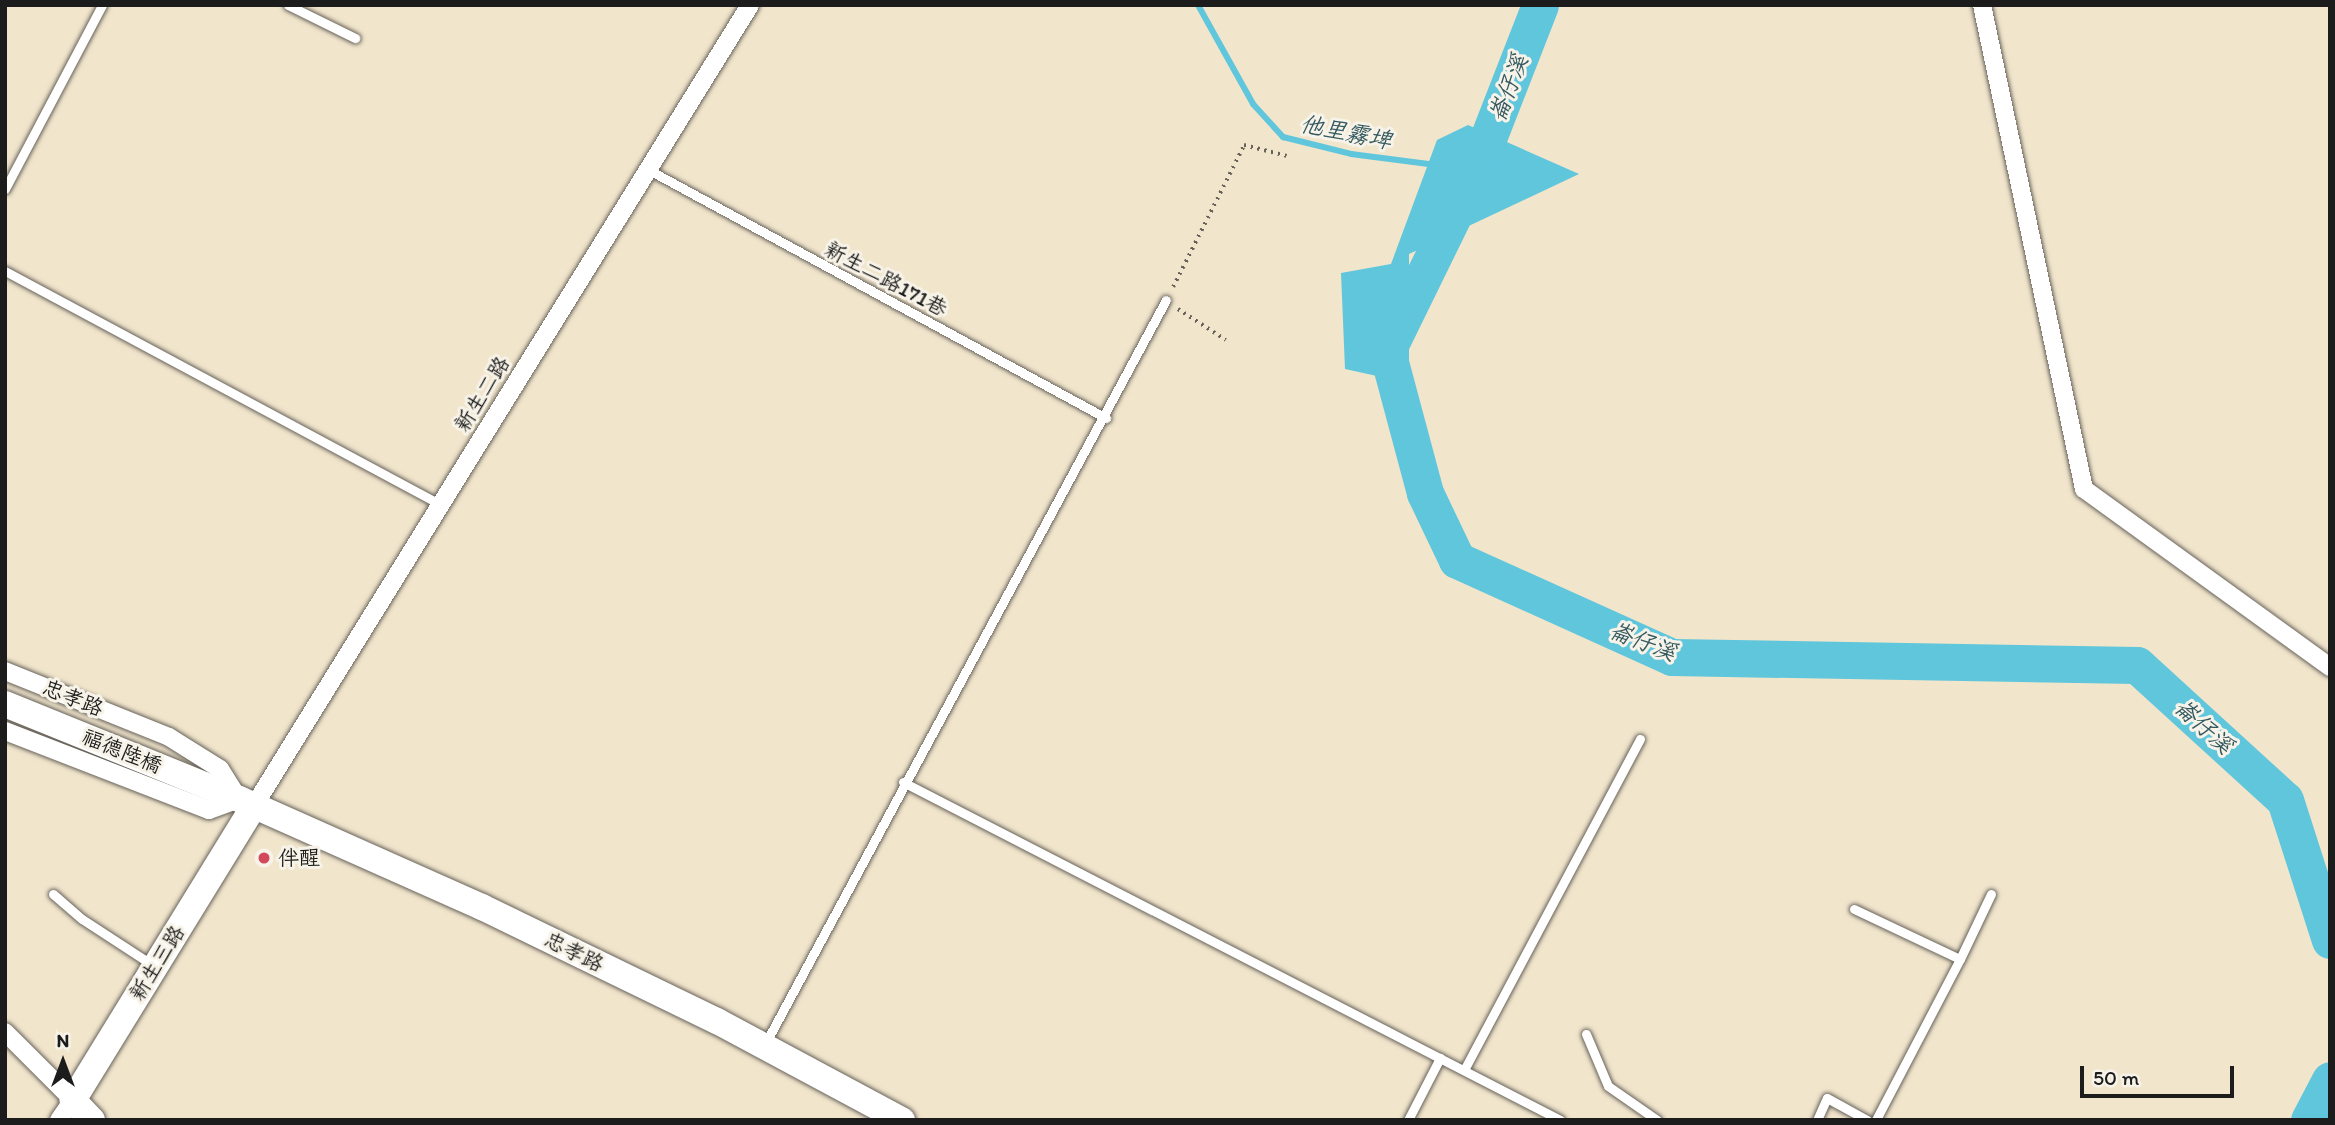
<!DOCTYPE html>
<meta charset="utf-8">
<style>
body{margin:0}
#map{position:relative;width:2335px;height:1125px;overflow:hidden;background:#f1e5cc;font-family:Itim,"LXGW WenKai TC",sans-serif}
div>[style]{position:absolute}
.water>*{inset:0;background:#5fc6dc}
.stream>*{height:6px;margin:-3px;padding:0 3px;transform-origin:3px;border-radius:3px;background:#5fc6dc}
.river>*{height:37px;margin:-18.5px;padding:0 18.5px;transform-origin:18.5px;border-radius:18.5px;background:#5fc6dc}
.path>*{height:3.5px;margin-top:-1.75px;transform-origin:0;background:repeating-linear-gradient(90deg,#67625a 0 2px,transparent 0 7px)}
.roads{filter:drop-shadow(0 0 2px #67625a) drop-shadow(0 0 2px #67625a)}
.lane>*{height:9px;margin:-4.5px;padding:0 4.5px;transform-origin:4.5px;border-radius:4.5px;background:#fff}
.street>*{height:18px;margin:-9px;padding:0 9px;transform-origin:9px;border-radius:9px;background:#fff}
.secondary>*{height:26px;margin:-13px;padding:0 13px;transform-origin:13px;border-radius:13px;background:#fff}
.dots>*{width:19px;height:19px;translate:-50% -50%;box-sizing:border-box;border:4px solid #f7f3e8;border-radius:50%}
span{translate:-50% -50%;white-space:nowrap;text-align:center;line-height:1.15;-webkit-text-stroke:6px #f7f3e8;paint-order:stroke}
.street-label{font-size:21px;color:#1c1c1c}
.poi-label{font-size:21px;color:#1c1c1c}
.left{translate:0 -50%;text-align:left}
.water-label{font-size:23px;color:#33585f;font-style:italic}
.frame{position:absolute;inset:0;border:7px solid #1c1c1c;pointer-events:none}
.north{position:absolute;left:28px;top:1027px;width:70px;height:70px;-webkit-text-stroke:5px #f7f3e8;paint-order:stroke;rotate:0deg;font-size:19px;font-weight:700;line-height:28px;text-align:center;color:#1c1c1c}
.north::after{content:'';display:block;margin:auto;width:24px;height:32px;background:#1c1c1c;clip-path:polygon(50% 0,100% 100%,50% 72%,0 100%)}
.scale{position:absolute;left:2080px;top:1066px;width:154px;height:32px;box-sizing:border-box;border:4px solid #1c1c1c;border-top:0;padding-left:9px;font-size:21px;line-height:24px;white-space:nowrap;color:#1c1c1c;-webkit-text-stroke:5px #f7f3e8;paint-order:stroke}
</style>
<div id="map">
<div class="water">
<i style="clip-path:polygon(1468px 125px,1579px 174px,1409px 254px,1409px 383px,1345px 369px,1341px 273px,1391px 264px,1437px 140px)"></i>
</div>
<div class="stream">
<i style="left:1198px;top:5px;width:113px;rotate:60.9deg"></i>
<i style="left:1253px;top:104px;width:45px;rotate:47.7deg"></i>
<i style="left:1283px;top:137px;width:70px;rotate:14deg"></i>
<i style="left:1351px;top:154px;width:86px;rotate:7.4deg"></i>
</div>
<div class="river">
<i style="left:1540px;top:5px;width:176px;rotate:111.3deg"></i>
<i style="left:1476px;top:169px;width:203px;rotate:116.1deg"></i>
<i style="left:1387px;top:351px;width:147px;rotate:75deg"></i>
<i style="left:1425px;top:493px;width:74px;rotate:64.5deg"></i>
<i style="left:1457px;top:560px;width:236px;rotate:24.3deg"></i>
<i style="left:1672px;top:657px;width:465px;rotate:1deg"></i>
<i style="left:2137px;top:665px;width:200px;rotate:42.4deg"></i>
<i style="left:2285px;top:800px;width:147px;rotate:72.2deg"></i>
<i style="left:2309px;top:1120px;width:45px;rotate:-62.3deg"></i>
</div>
<div class="path">
<i style="left:1173px;top:287px;width:159px;rotate:-63.4deg"></i>
<i style="left:1244px;top:145px;width:44px;rotate:14.3deg"></i>
<i style="left:1178px;top:309px;width:57px;rotate:32.9deg"></i>
</div>
<div class="roads">
<div class="lane">
<i style="left:288px;top:5px;width:75px;rotate:26.2deg"></i>
<i style="left:649px;top:170px;width:520px;rotate:28.49deg"></i>
<i style="left:5px;top:189px;width:208px;rotate:-62.2deg"></i>
<i style="left:5px;top:271px;width:493px;rotate:28.2deg"></i>
<i style="left:903px;top:782px;width:739px;rotate:27.22deg"></i>
<i style="left:53px;top:894px;width:38px;rotate:41deg"></i>
<i style="left:82px;top:919px;width:86px;rotate:33.1deg"></i>
<i style="left:1854px;top:909px;width:117px;rotate:25.3deg"></i>
<i style="left:1960px;top:959px;width:182px;rotate:117.6deg"></i>
<i style="left:1960px;top:959px;width:72px;rotate:-64.5deg"></i>
<i style="left:1586px;top:1034px;width:56px;rotate:67.1deg"></i>
<i style="left:1608px;top:1086px;width:60px;rotate:34.8deg"></i>
<i style="left:765px;top:1044px;width:845px;rotate:-61.68deg"></i>
<i style="left:1464px;top:1070px;width:375px;rotate:-62deg"></i>
<i style="left:1408px;top:1120px;width:70px;rotate:-62.7deg"></i>
<i style="left:1817px;top:1120px;width:24px;rotate:-66deg"></i>
<i style="left:1827px;top:1098px;width:46px;rotate:28.8deg"></i>
</div>
<div class="street">
<i style="left:1982px;top:5px;width:495px;rotate:78.1deg"></i>
<i style="left:2084px;top:489px;width:304px;rotate:35.9deg"></i>
<i style="left:5px;top:671px;width:177px;rotate:21.9deg"></i>
<i style="left:169px;top:737px;width:60px;rotate:32.1deg"></i>
<i style="left:220px;top:769px;width:36px;rotate:58deg"></i>
<i style="left:239px;top:799px;width:32px;rotate:160deg"></i>
<i style="left:209px;top:810px;width:219px;rotate:-158.8deg"></i>
<i style="left:254px;top:806px;width:942px;rotate:-58.23deg"></i>
<i style="left:5px;top:1032px;width:96px;rotate:45deg"></i>
<i style="left:73px;top:1100px;width:24px;rotate:125deg"></i>
</div>
<div class="secondary">
<i style="left:5px;top:704px;width:253px;rotate:22.1deg"></i>
<i style="left:239px;top:799px;width:266px;rotate:24deg"></i>
<i style="left:482px;top:907px;width:261px;rotate:25.9deg"></i>
<i style="left:717px;top:1021px;width:210px;rotate:28.2deg"></i>
<i style="left:92px;top:1120px;width:28px;rotate:-134deg"></i>
<i style="left:73px;top:1100px;width:345px;rotate:-58.4deg"></i>
</div>
</div>
<div class="dots">
<i style="left:264px;top:858px;background:#d1495b"></i>
</div>
<div class="street-label">
<span style="left:886px;top:279px;rotate:28deg">新生二路171巷</span>
<span style="left:482px;top:394px;rotate:-58deg">新生二路</span>
<span style="left:73px;top:698px;rotate:22deg">忠孝路</span>
<span style="left:122px;top:751px;rotate:22deg">福德陸橋</span>
<span style="left:574px;top:952px;rotate:26deg">忠孝路</span>
<span style="left:157px;top:963px;rotate:-58deg">新生三路</span>
</div>
<div class="poi-label">
<span class="left" style="left:278px;top:858px">伴醒</span>
</div>
<div class="water-label">
<span style="left:1508px;top:88px;rotate:-69deg">崙仔溪</span>
<span style="left:1346px;top:132px;rotate:11deg">他里霧埤</span>
<span style="left:1643px;top:641px;rotate:21deg">崙仔溪</span>
<span style="left:2204px;top:726px;rotate:42deg">崙仔溪</span>
</div>
<div class="frame"></div>
<div class="north">N</div>
<div class="scale">50 m</div>
</div>
